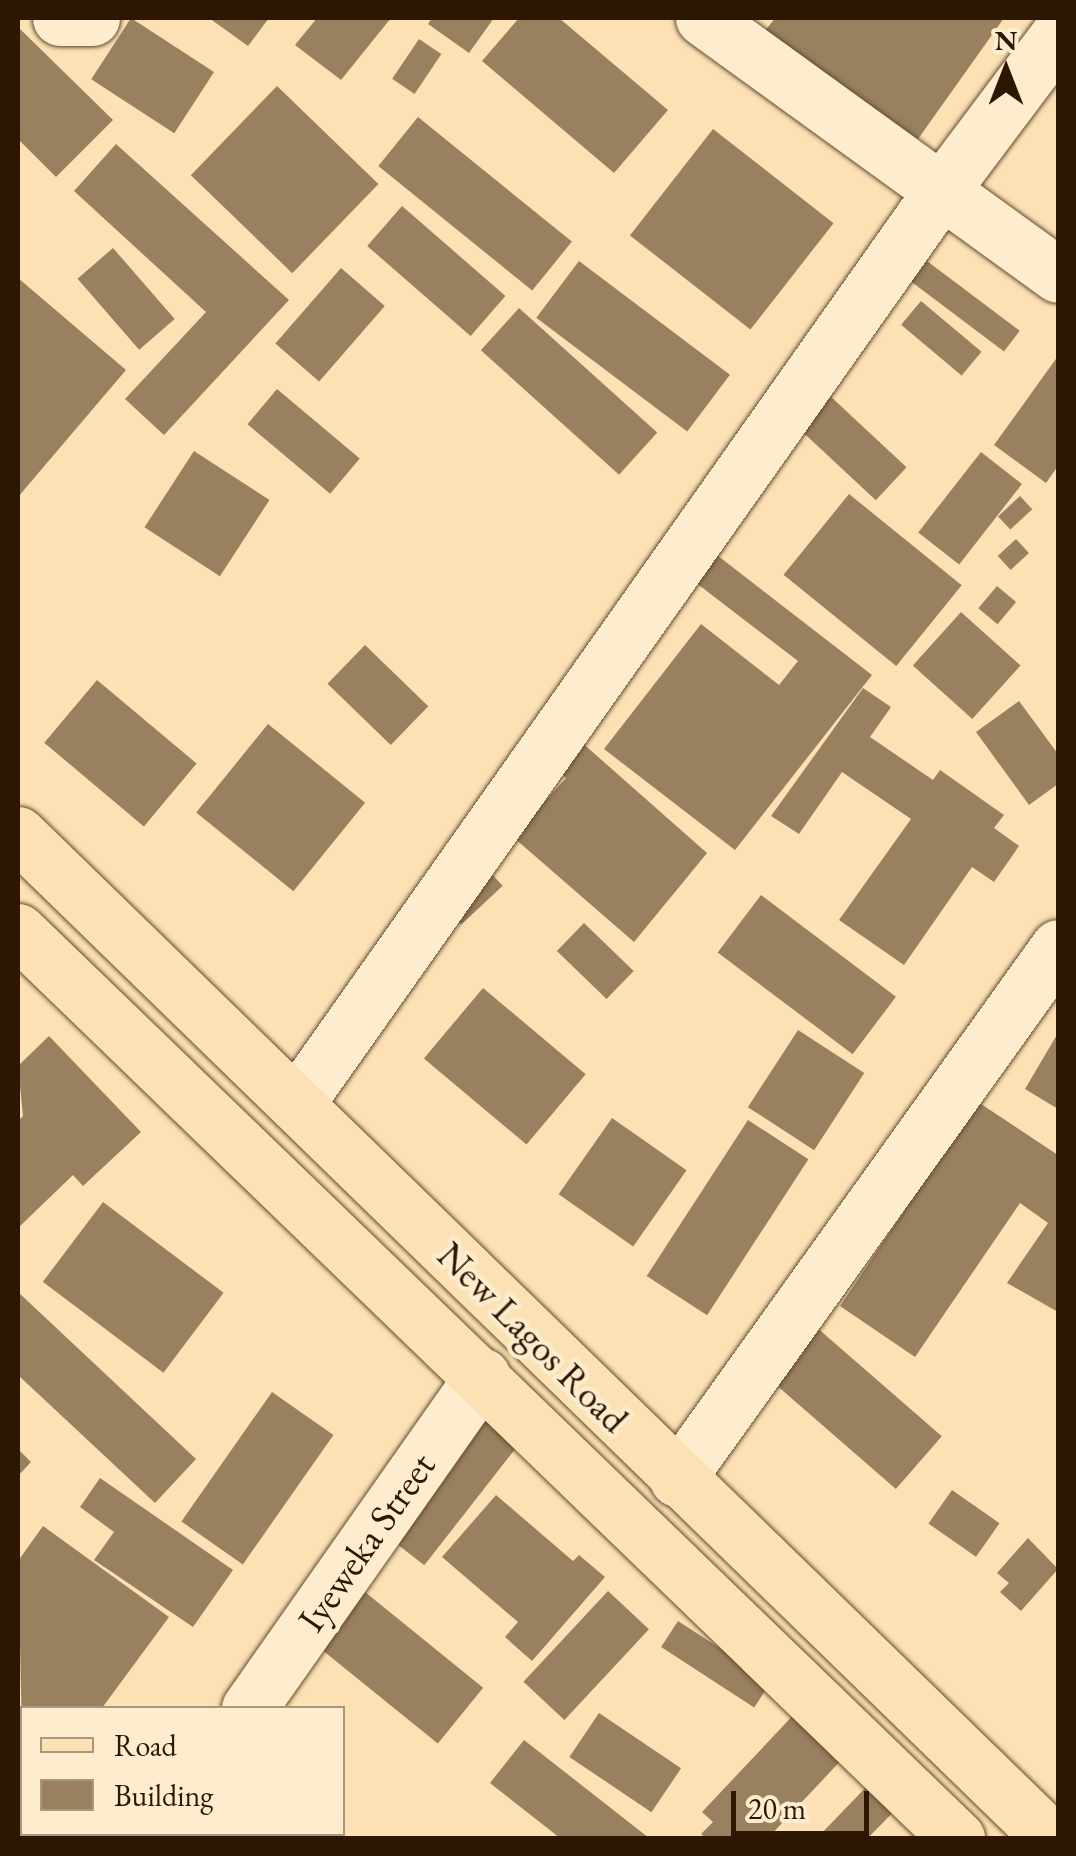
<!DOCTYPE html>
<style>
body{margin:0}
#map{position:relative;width:1076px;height:1856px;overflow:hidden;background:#fce1b4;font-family:"EB Garamond",serif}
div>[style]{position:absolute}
.building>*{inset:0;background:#99805f;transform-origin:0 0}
.roads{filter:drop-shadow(0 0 2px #624a2e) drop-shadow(0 0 2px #624a2e)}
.minor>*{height:55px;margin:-27.5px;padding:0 27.5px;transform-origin:27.5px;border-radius:27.5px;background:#fdecce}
.major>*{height:55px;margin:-27.5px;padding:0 27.5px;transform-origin:27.5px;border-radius:27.5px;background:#fce1b4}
span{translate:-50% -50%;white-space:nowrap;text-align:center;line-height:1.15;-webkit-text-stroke:9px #fdecce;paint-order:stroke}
.street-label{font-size:38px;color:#2e1702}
.frame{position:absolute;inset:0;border:20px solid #2e1702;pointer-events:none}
.legend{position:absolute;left:20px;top:1706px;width:325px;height:130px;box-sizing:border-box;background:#fdecce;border:2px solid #aa977c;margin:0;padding:12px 18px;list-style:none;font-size:30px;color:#2e1702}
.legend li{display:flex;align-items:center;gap:20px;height:50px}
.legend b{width:50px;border:2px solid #aa977c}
.north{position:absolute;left:956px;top:20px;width:100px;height:100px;-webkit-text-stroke:8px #fdecce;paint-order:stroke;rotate:0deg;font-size:28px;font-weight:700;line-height:40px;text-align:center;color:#2e1702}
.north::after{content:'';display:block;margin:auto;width:35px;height:45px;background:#2e1702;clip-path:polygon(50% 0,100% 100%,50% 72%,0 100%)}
.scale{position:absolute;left:731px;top:1791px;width:138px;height:45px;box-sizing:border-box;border:5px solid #2e1702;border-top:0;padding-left:12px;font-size:30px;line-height:35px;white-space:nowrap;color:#2e1702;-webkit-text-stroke:8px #fdecce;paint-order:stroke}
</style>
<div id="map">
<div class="building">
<i style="left:131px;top:18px;width:99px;height:73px;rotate:33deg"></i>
<i style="clip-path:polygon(209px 18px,269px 18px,248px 46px)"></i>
<i style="clip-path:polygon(317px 18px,391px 18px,341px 80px,295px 45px)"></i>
<i style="clip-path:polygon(432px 18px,494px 18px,469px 53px,428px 24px)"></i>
<i style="clip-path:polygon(519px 18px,559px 18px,668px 110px,614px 173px,482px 61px)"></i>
<i style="clip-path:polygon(775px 18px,907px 19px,1004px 18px,918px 139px,765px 31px)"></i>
<i style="clip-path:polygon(18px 27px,113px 120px,56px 177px,18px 139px)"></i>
<i style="left:419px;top:39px;width:27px;height:48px;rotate:34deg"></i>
<i style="left:277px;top:86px;width:141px;height:124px;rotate:44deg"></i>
<i style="left:418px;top:117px;width:198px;height:63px;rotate:39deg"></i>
<i style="left:713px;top:129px;width:153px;height:135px;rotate:38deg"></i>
<i style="clip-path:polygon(116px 144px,289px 300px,164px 435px,125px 399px,206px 312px,74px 191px)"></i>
<i style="left:402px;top:206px;width:137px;height:53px;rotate:41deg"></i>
<i style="left:113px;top:248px;width:94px;height:47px;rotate:49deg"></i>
<i style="left:579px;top:261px;width:189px;height:71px;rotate:37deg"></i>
<i style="left:927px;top:261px;width:116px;height:26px;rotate:37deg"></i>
<i style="left:341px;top:268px;width:58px;height:100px;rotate:41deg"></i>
<i style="clip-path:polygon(18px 278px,126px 370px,18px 497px)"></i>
<i style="left:921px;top:301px;width:79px;height:31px;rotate:40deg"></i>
<i style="left:519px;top:308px;width:186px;height:57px;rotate:42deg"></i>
<i style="clip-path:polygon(1058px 356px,1058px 466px,1046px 483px,994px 445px)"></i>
<i style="left:277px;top:389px;width:108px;height:46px;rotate:40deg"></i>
<i style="left:829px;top:395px;width:106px;height:45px;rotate:43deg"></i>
<i style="left:194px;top:451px;width:90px;height:91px;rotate:33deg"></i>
<i style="left:981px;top:452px;width:52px;height:102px;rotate:38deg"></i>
<i style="left:849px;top:494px;width:145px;height:104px;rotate:39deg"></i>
<i style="left:1020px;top:496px;width:18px;height:30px;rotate:47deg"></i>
<i style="left:1016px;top:539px;width:19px;height:25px;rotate:47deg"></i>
<i style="clip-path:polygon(713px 552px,872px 675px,735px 850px,604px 749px,701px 624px,779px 685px,798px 661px,691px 579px)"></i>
<i style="left:997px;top:586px;width:25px;height:29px;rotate:40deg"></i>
<i style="left:961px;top:612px;width:80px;height:72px;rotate:42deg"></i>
<i style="left:365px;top:645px;width:88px;height:54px;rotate:44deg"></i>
<i style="left:97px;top:680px;width:130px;height:82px;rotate:40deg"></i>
<i style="clip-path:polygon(863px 688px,891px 707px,870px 737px,933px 780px,940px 770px,1004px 815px,994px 828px,1019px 846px,994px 882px,972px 867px,904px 965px,839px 920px,911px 819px,842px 772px,799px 834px,771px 816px)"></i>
<i style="clip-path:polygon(1019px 701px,1058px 754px,1058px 784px,1029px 805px,976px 732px)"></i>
<i style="left:268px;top:724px;width:125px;height:114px;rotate:39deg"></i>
<i style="clip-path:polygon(571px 733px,707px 853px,634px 942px,513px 837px,566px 778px,546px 761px)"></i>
<i style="left:487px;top:869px;width:23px;height:57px;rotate:47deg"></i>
<i style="left:761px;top:895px;width:169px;height:72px;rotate:37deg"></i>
<i style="left:584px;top:923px;width:69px;height:39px;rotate:44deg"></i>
<i style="left:483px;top:988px;width:134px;height:92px;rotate:40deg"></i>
<i style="left:798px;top:1030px;width:79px;height:92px;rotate:33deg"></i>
<i style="clip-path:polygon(1058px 1033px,1058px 1109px,1025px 1089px)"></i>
<i style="clip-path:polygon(49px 1036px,141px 1132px,83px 1186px,73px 1175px,18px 1228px,18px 1121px,23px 1116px,18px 1066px)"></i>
<i style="clip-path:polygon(978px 1102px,1058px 1155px,1058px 1312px,1007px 1283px,1048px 1223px,1020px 1203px,915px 1357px,840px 1306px)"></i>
<i style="left:612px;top:1118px;width:91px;height:93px;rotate:35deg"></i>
<i style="left:748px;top:1120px;width:72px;height:186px;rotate:33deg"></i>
<i style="left:103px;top:1202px;width:151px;height:100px;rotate:37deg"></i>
<i style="clip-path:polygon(18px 1292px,196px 1459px,155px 1503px,18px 1375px)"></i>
<i style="left:815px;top:1326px;width:168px;height:70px;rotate:41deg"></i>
<i style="left:272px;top:1392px;width:75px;height:158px;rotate:35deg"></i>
<i style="left:480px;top:1416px;width:48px;height:152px;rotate:38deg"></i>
<i style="clip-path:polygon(18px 1449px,31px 1462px,18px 1476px)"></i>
<i style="clip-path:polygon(100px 1478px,233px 1570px,193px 1627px,94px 1560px,114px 1532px,80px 1507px)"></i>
<i style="left:952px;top:1490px;width:58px;height:41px;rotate:35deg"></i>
<i style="clip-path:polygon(496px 1495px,573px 1561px,579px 1555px,605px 1577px,532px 1661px,505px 1637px,518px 1622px,442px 1557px)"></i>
<i style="clip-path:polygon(43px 1526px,169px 1617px,102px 1708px,22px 1708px,22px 1730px,18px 1561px)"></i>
<i style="clip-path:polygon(1028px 1538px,1058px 1569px,1021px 1611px,1000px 1592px,1009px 1583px,997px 1573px)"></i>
<i style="left:608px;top:1591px;width:56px;height:124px;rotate:43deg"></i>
<i style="left:365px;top:1592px;width:152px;height:72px;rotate:39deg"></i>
<i style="left:678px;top:1621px;width:111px;height:31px;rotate:33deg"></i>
<i style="clip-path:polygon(799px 1709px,847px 1754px,768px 1838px,706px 1838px,701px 1834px,713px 1822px,702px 1812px)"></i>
<i style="left:599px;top:1713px;width:99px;height:53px;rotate:34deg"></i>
<i style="clip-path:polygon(18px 1734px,22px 1738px,18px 1795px)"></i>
<i style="clip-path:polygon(524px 1740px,649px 1838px,560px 1838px,490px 1783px)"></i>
<i style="clip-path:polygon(873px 1780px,900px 1805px,868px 1838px,817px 1838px)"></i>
<i style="clip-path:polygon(189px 1834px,296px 1834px,185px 1838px)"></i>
</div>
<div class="roads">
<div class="minor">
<i style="left:60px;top:18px;width:32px"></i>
<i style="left:703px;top:18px;width:438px;rotate:35.9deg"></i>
<i style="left:296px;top:1104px;width:1118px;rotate:-54.76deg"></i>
<i style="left:941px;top:191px;width:195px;rotate:-53.1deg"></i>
<i style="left:677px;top:1479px;width:654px;rotate:-54.39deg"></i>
<i style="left:249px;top:1708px;width:406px;rotate:-54.9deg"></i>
<i style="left:159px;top:1838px;width:5px;rotate:-53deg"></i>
</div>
<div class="major">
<i style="left:18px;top:834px;width:1440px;rotate:44.21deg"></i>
<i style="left:18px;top:931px;width:1306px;rotate:44.01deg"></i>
</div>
</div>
<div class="street-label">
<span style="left:533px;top:1337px;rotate:45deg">New Lagos Road</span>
<span style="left:366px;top:1542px;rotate:-55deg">Iyeweka Street</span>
</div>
<div class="frame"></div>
<ul class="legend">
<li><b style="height:12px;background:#fce1b4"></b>Road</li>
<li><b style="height:28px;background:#99805f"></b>Building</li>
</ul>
<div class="north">N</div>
<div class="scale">20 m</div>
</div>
